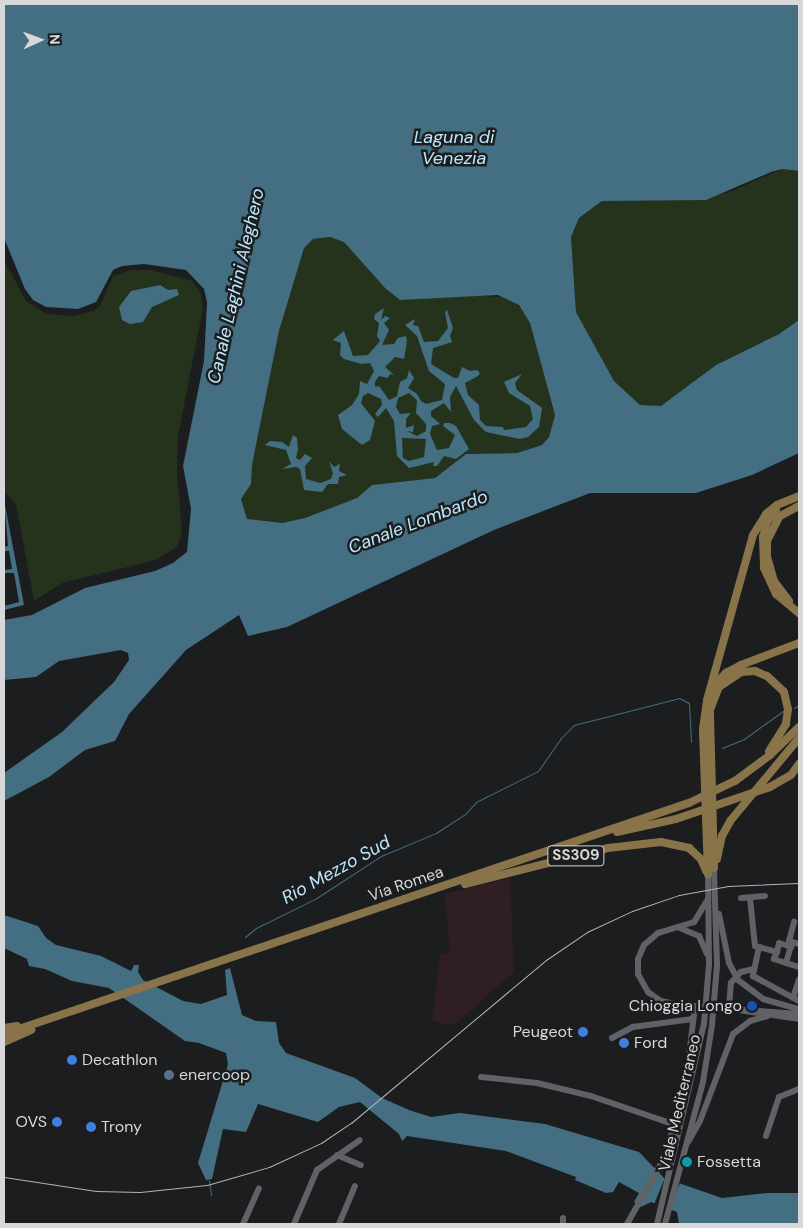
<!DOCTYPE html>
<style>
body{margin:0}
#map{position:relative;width:803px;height:1228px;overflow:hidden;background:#1b1d1f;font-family:"DM Sans",sans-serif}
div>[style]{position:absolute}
.industrial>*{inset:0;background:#2f1e24}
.green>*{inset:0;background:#25331d}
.water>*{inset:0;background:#446e81}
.pier>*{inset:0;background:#1b1d1f;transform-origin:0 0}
.stream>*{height:1px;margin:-0.5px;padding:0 0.5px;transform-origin:0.5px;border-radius:0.5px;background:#446e81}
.minor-tunnel>*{height:6px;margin-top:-3px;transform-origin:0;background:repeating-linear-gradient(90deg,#37393b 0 6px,transparent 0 9px)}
.minor>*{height:6px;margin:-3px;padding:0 3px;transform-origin:3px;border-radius:3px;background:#606265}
.major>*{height:8px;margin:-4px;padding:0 4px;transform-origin:4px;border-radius:4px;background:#897348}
.rail>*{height:1px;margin:-0.5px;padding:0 0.5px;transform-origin:0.5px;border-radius:0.5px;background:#b3b4b6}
.dots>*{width:14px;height:14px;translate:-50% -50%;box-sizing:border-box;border:2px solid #1b1d1f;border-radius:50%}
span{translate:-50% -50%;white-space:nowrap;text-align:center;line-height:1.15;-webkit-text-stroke:5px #1b1d1f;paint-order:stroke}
.shield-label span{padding:1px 4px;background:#1b1d1f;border:1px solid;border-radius:4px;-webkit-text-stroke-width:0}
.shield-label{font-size:15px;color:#d7d8d9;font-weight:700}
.street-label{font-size:16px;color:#d7d8d9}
.poi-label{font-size:16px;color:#d7d8d9}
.right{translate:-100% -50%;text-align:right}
.left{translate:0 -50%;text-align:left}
.water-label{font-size:18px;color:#bee8fc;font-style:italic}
.frame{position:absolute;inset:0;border:5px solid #d7d8d9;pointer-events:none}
.north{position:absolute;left:15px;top:15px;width:50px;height:50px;-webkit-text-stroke:4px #1b1d1f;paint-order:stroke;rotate:88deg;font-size:14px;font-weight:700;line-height:20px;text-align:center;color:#d7d8d9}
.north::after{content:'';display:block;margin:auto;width:18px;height:22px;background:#d7d8d9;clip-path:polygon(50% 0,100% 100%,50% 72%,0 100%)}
</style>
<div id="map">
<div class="industrial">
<i style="clip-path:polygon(510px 878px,514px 972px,457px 1022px,448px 1025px,432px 1020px,440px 955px,450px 952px,445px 894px)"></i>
</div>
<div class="green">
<i style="clip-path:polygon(384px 4px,799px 4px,799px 164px,794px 162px,760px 169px,717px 190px,692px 195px,609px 193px,586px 201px,567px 230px,571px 306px,547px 281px,525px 244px,526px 305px,513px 300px,525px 312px,530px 323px,555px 415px,549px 437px,542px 445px,517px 453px,466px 454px,435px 478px,372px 485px,357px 498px,305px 518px,282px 523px,258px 523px,247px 519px,241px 499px,251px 484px,252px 465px,279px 331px,304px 248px,313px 239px,330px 237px,344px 242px,385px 288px,400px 300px,463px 295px,504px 297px,491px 291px,445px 290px,407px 295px,388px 283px,350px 240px,338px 232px,314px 234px,304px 244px,318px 193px)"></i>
<i style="clip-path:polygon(782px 169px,799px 171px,799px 320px,779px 334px,716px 365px,661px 407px,640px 405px,614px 381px,576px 312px,571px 237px,579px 218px,602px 201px,727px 193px)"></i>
<i style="clip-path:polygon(4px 260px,26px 301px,47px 314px,74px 316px,94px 311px,100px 306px,113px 276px,131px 270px,152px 270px,192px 281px,201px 294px,203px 308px,178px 436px,177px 475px,182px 531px,177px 547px,156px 560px,62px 583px,34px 601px,16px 504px,4px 491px)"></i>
</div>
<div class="water">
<i style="clip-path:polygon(evenodd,4px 4px,799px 4px,799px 171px,782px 169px,771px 172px,706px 200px,602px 201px,579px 218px,571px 237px,576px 312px,614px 381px,640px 405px,661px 406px,716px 365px,779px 334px,799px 320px,799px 453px,752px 475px,696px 493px,590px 493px,494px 530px,287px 627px,248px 636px,239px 615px,186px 650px,129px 714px,115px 741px,85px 750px,49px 777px,4px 801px,4px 773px,62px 732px,114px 682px,129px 660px,128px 653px,121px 650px,59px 661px,36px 677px,4px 680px,4px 620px,32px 615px,85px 588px,155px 571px,173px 563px,187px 552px,191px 509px,183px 466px,204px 361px,207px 302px,204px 289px,186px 270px,144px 264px,122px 266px,113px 270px,96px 302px,78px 309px,46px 307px,33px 300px,25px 289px,4px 238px,4px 4px,330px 237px,344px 242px,385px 288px,400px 300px,498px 295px,519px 305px,530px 323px,555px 415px,549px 437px,542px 445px,517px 453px,466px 454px,435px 478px,372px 485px,357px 498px,305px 518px,282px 523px,247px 519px,241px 499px,251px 484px,252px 465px,279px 331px,304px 248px,313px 239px,330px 237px)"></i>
<i style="clip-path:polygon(160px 285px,168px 290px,177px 289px,179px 295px,152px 307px,143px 322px,130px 324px,122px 320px,119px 307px,131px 291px)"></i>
<i style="clip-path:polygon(evenodd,384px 308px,381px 320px,385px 316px,390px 318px,384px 323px,389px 330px,382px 345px,394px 344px,398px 338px,406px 336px,407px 341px,404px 359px,395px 357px,385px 367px,394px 375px,390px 374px,388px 378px,379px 376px,375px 382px,375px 387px,379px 386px,389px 400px,397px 396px,400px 382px,407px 378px,409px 370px,414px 378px,408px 388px,417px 394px,421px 401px,426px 404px,442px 400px,445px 384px,429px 371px,417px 336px,405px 325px,415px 319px,413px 325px,418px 326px,424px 342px,438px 341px,448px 328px,445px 312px,447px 310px,453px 328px,450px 336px,452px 342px,433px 348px,431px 364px,454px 378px,458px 378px,462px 367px,470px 371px,477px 370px,480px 373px,478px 376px,465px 383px,468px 395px,479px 405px,480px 420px,486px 426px,503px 427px,504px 430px,526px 427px,533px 419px,530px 406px,509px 393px,504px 382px,522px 374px,515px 383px,517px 390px,542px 408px,539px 427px,528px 437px,520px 439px,486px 432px,474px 420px,456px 386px,450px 397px,451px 412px,444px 403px,431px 411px,431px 416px,440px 424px,432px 426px,430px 434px,437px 450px,449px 448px,455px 435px,443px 426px,444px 423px,450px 423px,456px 426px,469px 449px,456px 459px,444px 456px,437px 466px,433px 466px,434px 462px,409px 468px,397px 456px,394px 421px,386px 408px,378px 417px,375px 414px,382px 405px,381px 399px,368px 393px,363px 396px,361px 403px,375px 421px,370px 440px,362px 445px,342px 429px,338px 415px,352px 405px,359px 394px,360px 381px,367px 384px,374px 371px,370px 363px,361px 364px,344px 359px,340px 355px,341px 343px,333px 340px,344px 331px,353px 356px,368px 355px,380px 341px,377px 336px,379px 323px,374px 319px,375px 314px,384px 308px,409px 393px,417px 400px,416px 413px,426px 424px,426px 431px,417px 436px,407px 431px,413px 432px,414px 425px,406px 428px,406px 419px,411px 413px,400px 414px,396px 407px,398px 398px,409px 393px,384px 308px,402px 438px,426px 439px,424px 457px,409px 461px,403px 458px,402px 438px)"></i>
<i style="clip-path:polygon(293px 435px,297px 438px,298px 449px,296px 458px,300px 460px,305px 454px,312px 458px,305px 466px,306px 479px,320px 483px,331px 479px,333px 473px,329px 461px,334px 467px,340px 464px,339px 471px,347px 475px,339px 477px,338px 484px,328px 484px,322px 492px,304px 490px,300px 469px,296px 467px,282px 469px,291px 464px,286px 450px,265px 445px,270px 441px,282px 442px,289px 447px)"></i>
<i style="clip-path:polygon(4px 500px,24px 605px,4px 610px,4px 606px,19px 602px,14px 573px,4px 573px,4px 570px,12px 569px,9px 551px,4px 551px,4px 547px,8px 546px)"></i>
<i style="clip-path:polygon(4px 915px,38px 926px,46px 938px,56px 945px,101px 956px,131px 971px,134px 965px,139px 965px,138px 972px,143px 980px,183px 1001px,201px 1004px,227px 995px,225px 970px,230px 968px,242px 1015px,256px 1021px,276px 1022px,279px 1043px,286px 1053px,355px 1078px,382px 1098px,409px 1110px,431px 1117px,460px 1113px,545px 1124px,639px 1152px,664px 1178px,722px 1198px,767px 1193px,799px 1193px,799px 1224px,679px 1224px,677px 1212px,651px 1202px,641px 1207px,634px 1202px,639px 1193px,619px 1182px,613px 1192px,606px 1193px,575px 1180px,576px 1177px,506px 1151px,407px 1136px,402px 1141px,399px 1134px,360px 1102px,339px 1107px,318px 1122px,258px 1104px,246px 1132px,223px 1129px,212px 1179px,206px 1180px,198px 1163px,228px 1064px,226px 1053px,199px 1043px,185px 1041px,109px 988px,72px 981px,45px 969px,29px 966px,27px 959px,4px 948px)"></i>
</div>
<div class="pier">
<i style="left:666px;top:1175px;width:16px;height:33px;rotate:22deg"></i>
</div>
<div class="stream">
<i style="left:794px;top:708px;width:6px;rotate:-31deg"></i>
<i style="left:722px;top:748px;width:24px;rotate:-22deg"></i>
<i style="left:744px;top:739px;width:48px;rotate:-35.7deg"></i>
<i style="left:245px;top:937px;width:14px;rotate:-39deg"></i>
<i style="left:256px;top:928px;width:66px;rotate:-26.2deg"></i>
<i style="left:315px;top:899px;width:79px;rotate:-33.1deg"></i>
<i style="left:381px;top:856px;width:60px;rotate:-22.7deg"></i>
<i style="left:436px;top:833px;width:35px;rotate:-33deg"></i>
<i style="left:465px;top:814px;width:16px;rotate:-47deg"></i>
<i style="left:476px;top:802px;width:69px;rotate:-26.6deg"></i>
<i style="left:538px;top:771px;width:39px;rotate:-55deg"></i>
<i style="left:560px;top:739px;width:20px;rotate:-45deg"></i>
<i style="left:574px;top:725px;width:108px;rotate:-14.4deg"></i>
<i style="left:679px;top:698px;width:11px;rotate:27deg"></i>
<i style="left:689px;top:703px;width:39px;rotate:87deg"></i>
<i style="left:209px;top:1180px;width:15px;rotate:82deg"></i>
</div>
<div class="minor-tunnel">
<i style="left:684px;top:1081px;width:17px;rotate:-77deg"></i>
</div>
<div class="minor">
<i style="left:741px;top:898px;width:24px;rotate:-5deg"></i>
<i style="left:750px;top:898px;width:48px;rotate:84.1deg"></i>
<i style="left:755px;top:946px;width:4px;rotate:14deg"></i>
<i style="left:759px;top:947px;width:30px;rotate:102deg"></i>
<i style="left:753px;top:976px;width:52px;rotate:28.5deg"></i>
<i style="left:708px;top:899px;width:27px;rotate:121deg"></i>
<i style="left:694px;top:922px;width:38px;rotate:163deg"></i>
<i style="left:658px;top:933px;width:18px;rotate:139deg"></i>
<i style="left:644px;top:945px;width:15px;rotate:113deg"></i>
<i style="left:638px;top:959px;width:15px;rotate:90deg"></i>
<i style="left:638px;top:974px;width:21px;rotate:61deg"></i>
<i style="left:648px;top:992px;width:16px;rotate:35deg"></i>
<i style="left:661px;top:1001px;width:19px;rotate:12deg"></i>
<i style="left:680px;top:1005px;width:119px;rotate:4.3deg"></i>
<i style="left:719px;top:914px;width:50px;rotate:78.5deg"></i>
<i style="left:729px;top:963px;width:19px;rotate:62deg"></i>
<i style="left:738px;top:980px;width:31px;rotate:37deg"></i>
<i style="left:763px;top:999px;width:37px;rotate:16deg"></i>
<i style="left:680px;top:928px;width:21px;rotate:23deg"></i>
<i style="left:699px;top:936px;width:20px;rotate:66deg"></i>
<i style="left:792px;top:942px;width:3px;rotate:-162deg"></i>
<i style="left:789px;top:941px;width:20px;rotate:-75deg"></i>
<i style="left:799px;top:944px;width:7px;rotate:-164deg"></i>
<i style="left:792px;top:942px;width:22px;rotate:106deg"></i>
<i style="left:786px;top:963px;width:14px;rotate:17deg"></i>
<i style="left:759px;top:947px;width:19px;rotate:16deg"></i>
<i style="left:786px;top:963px;width:13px;rotate:-162deg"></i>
<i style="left:774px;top:959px;width:8px;rotate:-67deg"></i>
<i style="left:777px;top:952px;width:9px;rotate:-77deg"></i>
<i style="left:779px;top:943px;width:13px;rotate:18deg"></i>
<i style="left:793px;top:998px;width:19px;rotate:-72deg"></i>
<i style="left:729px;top:1009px;width:26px;rotate:-86deg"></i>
<i style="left:731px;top:983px;width:15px;rotate:-48deg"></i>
<i style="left:741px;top:972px;width:12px;rotate:-14deg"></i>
<i style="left:738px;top:1010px;width:62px;rotate:8.4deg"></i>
<i style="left:612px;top:1038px;width:24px;rotate:-28deg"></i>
<i style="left:633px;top:1027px;width:60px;rotate:-7.7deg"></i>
<i style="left:688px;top:1064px;width:58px;rotate:-83.1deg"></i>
<i style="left:481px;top:1077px;width:56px;rotate:6.1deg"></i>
<i style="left:537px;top:1083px;width:56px;rotate:13.5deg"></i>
<i style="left:591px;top:1096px;width:87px;rotate:18.9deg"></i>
<i style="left:766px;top:1136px;width:41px;rotate:-71.6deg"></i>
<i style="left:779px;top:1097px;width:22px;rotate:-22deg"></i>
<i style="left:688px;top:1142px;width:24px;rotate:-60deg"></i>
<i style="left:700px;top:1121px;width:93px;rotate:-69.2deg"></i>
<i style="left:733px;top:1034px;width:21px;rotate:-37deg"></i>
<i style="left:750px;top:1021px;width:18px;rotate:-16deg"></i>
<i style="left:337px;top:1155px;width:26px;rotate:23deg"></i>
<i style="left:243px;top:1224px;width:39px;rotate:-66deg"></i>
<i style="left:294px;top:1224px;width:59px;rotate:-66.9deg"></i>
<i style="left:317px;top:1170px;width:52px;rotate:-34.9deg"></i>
<i style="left:339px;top:1224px;width:41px;rotate:-67.2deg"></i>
<i style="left:563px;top:1224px;width:6px;rotate:-90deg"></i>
<i style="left:627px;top:1224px;width:81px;rotate:-60.6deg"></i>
<i style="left:667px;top:1153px;width:74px;rotate:-76.7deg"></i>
<i style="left:657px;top:1224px;width:205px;rotate:-76.8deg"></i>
<i style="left:704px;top:1024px;width:59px;rotate:-85.2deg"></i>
<i style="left:709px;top:965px;width:91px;rotate:-90.6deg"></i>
<i style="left:665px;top:1224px;width:147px;rotate:-75deg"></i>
<i style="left:703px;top:1082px;width:58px;rotate:-81deg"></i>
<i style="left:712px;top:1025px;width:60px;rotate:-85.2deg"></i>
<i style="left:717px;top:965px;width:97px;rotate:-91.8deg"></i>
</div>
<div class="major">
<i style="left:776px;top:510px;width:15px;rotate:127deg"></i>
<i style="left:767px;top:522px;width:16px;rotate:105deg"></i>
<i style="left:763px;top:537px;width:31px;rotate:88deg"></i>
<i style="left:764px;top:568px;width:29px;rotate:65deg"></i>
<i style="left:776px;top:594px;width:30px;rotate:40deg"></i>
<i style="left:789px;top:601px;width:25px;rotate:-127deg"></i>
<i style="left:774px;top:581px;width:26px;rotate:-106deg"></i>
<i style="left:767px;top:556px;width:15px;rotate:-90deg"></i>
<i style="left:767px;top:541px;width:28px;rotate:-63deg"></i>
<i style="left:780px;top:516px;width:21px;rotate:-28deg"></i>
<i style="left:712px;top:687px;width:20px;rotate:-45deg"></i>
<i style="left:726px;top:673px;width:17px;rotate:-28deg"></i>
<i style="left:741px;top:665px;width:62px;rotate:-20.8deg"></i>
<i style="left:617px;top:832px;width:60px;rotate:-12.4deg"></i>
<i style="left:676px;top:819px;width:99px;rotate:-18.8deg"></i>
<i style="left:770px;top:787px;width:24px;rotate:-30deg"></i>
<i style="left:791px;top:775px;width:14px;rotate:-54deg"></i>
<i style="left:717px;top:859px;width:24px;rotate:-78deg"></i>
<i style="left:722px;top:836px;width:18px;rotate:-61deg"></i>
<i style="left:731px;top:820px;width:107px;rotate:-50.3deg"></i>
<i style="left:714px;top:868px;width:158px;rotate:-91.5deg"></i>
<i style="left:710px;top:710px;width:25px;rotate:-69deg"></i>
<i style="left:719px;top:687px;width:27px;rotate:-34deg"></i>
<i style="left:741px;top:672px;width:14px;rotate:-4deg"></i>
<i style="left:755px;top:671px;width:13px;rotate:23deg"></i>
<i style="left:767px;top:676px;width:23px;rotate:43deg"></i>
<i style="left:784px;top:692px;width:17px;rotate:77deg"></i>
<i style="left:788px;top:709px;width:15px;rotate:98deg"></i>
<i style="left:786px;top:724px;width:32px;rotate:122deg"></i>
<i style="left:708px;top:874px;width:145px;rotate:-92deg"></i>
<i style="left:703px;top:729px;width:29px;rotate:-82deg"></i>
<i style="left:707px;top:700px;width:171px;rotate:-74.4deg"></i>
<i style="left:753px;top:535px;width:25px;rotate:-58deg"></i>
<i style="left:766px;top:514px;width:14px;rotate:-39deg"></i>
<i style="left:777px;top:505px;width:24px;rotate:-22deg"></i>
<i style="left:465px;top:884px;width:147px;rotate:-14.1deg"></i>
<i style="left:608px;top:848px;width:53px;rotate:-6.5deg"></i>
<i style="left:661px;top:842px;width:29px;rotate:12deg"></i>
<i style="left:689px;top:848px;width:16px;rotate:43deg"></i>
<i style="left:701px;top:859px;width:13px;rotate:67deg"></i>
<i style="left:4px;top:1028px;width:13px;rotate:-9deg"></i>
<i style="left:4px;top:1034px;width:723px;rotate:-18.64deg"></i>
<i style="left:689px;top:803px;width:51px;rotate:-25.6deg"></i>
<i style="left:735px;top:781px;width:44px;rotate:-36.6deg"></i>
<i style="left:770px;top:755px;width:40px;rotate:-44deg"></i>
<i style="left:4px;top:1042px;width:30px;rotate:-24deg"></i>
</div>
<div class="rail">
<i style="left:4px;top:1177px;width:93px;rotate:8.7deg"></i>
<i style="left:96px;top:1191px;width:44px;rotate:1.3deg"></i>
<i style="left:140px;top:1192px;width:67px;rotate:-6deg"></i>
<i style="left:207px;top:1185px;width:65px;rotate:-16.2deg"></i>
<i style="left:269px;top:1167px;width:57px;rotate:-24.8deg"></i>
<i style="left:321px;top:1143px;width:36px;rotate:-34deg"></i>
<i style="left:351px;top:1123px;width:254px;rotate:-39.9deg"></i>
<i style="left:546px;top:960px;width:50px;rotate:-34.3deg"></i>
<i style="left:587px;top:932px;width:50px;rotate:-25deg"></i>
<i style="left:632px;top:911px;width:50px;rotate:-18.8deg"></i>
<i style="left:679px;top:895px;width:50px;rotate:-10.4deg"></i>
<i style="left:728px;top:886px;width:71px;rotate:-2.4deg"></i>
</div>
<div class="dots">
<i style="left:752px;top:1006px;background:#1a4fb4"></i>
<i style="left:583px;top:1032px;background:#3f7fe0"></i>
<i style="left:624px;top:1043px;background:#3f7fe0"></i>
<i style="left:72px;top:1060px;background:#3f7fe0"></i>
<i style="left:169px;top:1075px;background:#5c6f8a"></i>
<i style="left:57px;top:1122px;background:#3f7fe0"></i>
<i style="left:91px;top:1127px;background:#3f7fe0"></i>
<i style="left:687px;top:1162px;background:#0f9aa8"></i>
</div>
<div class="shield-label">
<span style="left:576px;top:856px">SS309</span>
</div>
<div class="street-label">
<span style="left:406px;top:884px;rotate:-19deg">Via Romea</span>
<span style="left:680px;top:1103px;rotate:-77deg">Viale Mediterraneo</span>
</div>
<div class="poi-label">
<span class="right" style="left:742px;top:1006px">Chioggia Longo</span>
<span class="right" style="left:573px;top:1032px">Peugeot</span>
<span class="left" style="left:634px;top:1043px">Ford</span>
<span class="left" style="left:82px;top:1060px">Decathlon</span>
<span class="left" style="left:179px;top:1075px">enercoop</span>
<span class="right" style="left:47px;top:1122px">OVS</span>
<span class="left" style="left:101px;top:1127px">Trony</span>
<span class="left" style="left:697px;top:1162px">Fossetta</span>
</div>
<div class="water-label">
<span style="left:454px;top:148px">Laguna di<br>Venezia</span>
<span style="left:236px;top:286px;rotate:-77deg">Canale Laghini Aleghero</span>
<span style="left:418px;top:522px;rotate:-21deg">Canale Lombardo</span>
<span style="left:336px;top:870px;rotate:-29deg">Rio Mezzo Sud</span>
</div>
<div class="frame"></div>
<div class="north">N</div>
</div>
